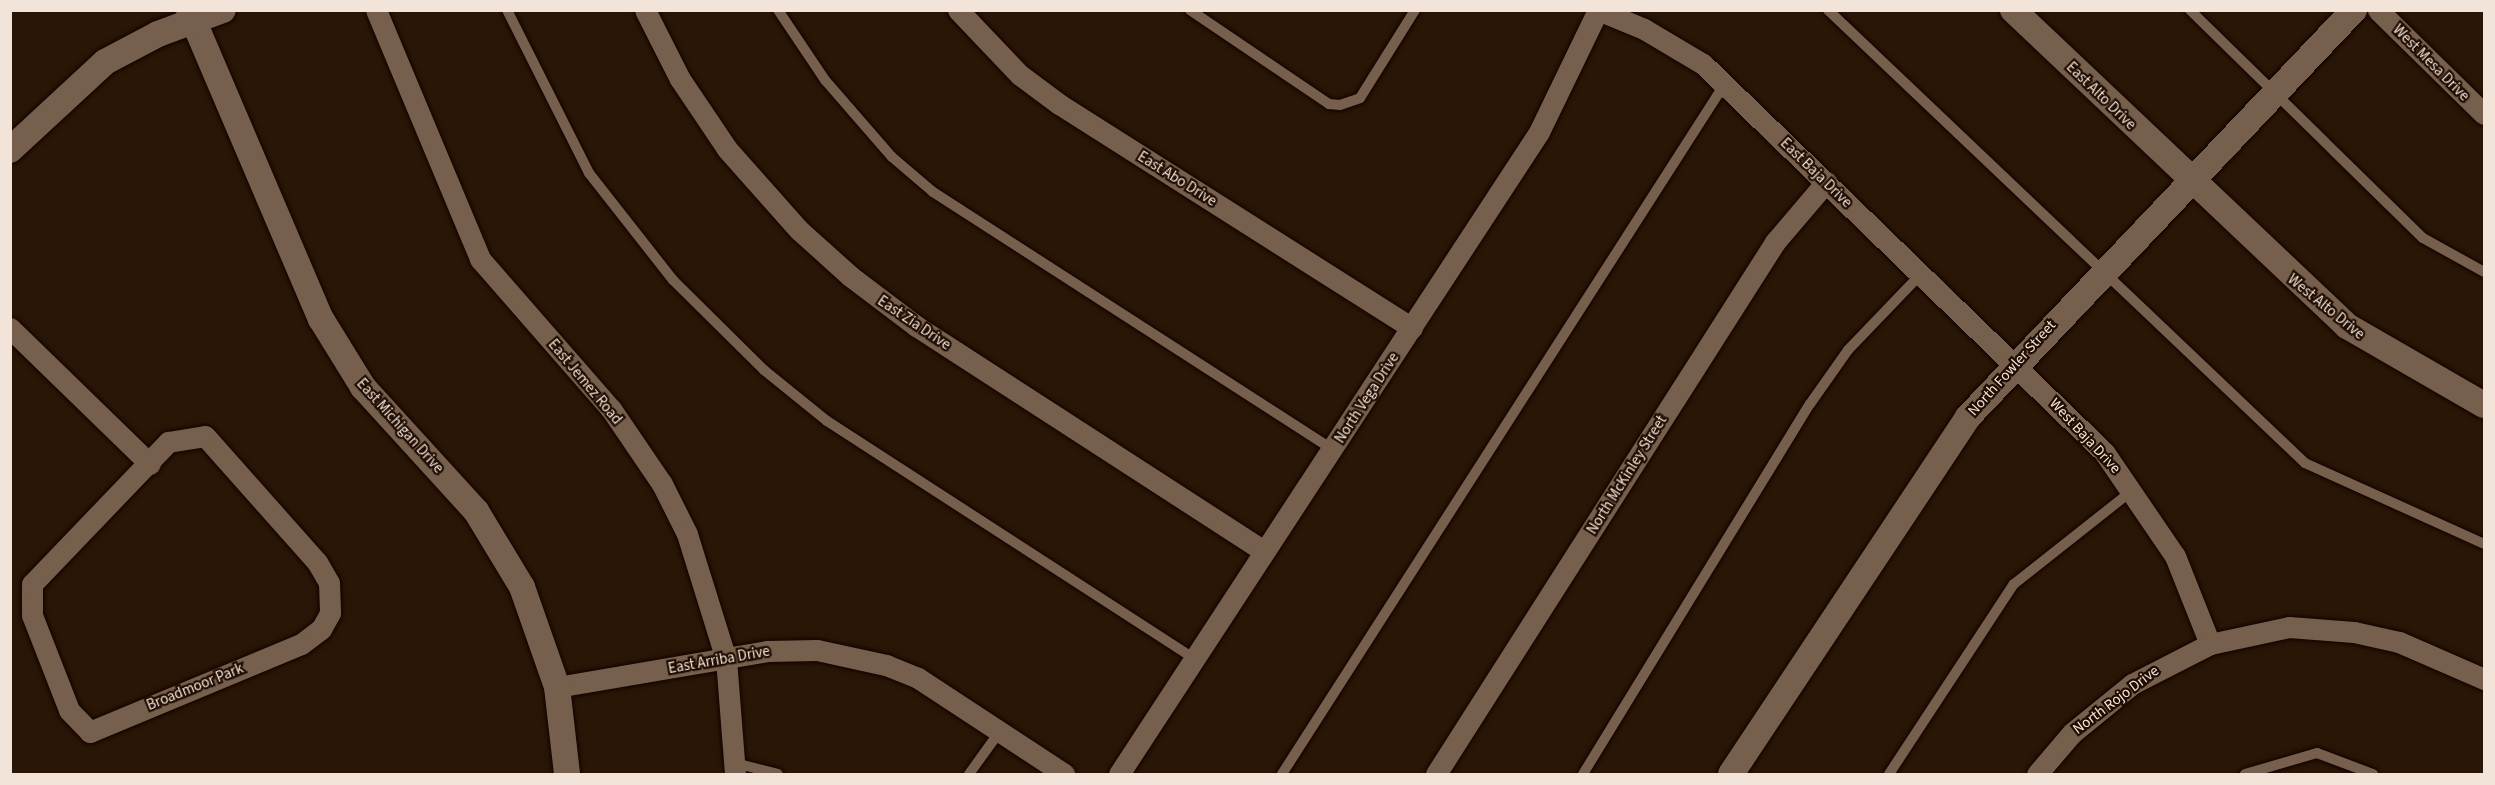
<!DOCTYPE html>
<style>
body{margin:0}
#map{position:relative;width:2495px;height:785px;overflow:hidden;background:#2a1606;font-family:"Source Sans 3",sans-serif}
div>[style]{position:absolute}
.roads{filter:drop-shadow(0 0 2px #120300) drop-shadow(0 0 2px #120300)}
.service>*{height:10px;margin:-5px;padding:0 5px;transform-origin:5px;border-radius:5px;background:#775f4d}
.minor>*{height:21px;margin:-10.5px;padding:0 10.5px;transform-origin:10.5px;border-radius:10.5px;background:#775f4d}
.tertiary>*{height:26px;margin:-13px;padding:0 13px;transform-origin:13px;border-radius:13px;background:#775f4d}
span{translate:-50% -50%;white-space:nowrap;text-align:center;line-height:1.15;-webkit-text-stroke:4.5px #200d01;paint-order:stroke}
.street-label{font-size:15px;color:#f3e4da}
.frame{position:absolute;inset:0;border:12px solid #f3e4da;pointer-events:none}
</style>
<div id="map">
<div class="roads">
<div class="service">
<i style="left:507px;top:10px;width:182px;rotate:63.3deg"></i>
<i style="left:589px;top:173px;width:136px;rotate:51.9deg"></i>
<i style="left:673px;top:280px;width:128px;rotate:44.7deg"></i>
<i style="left:764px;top:370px;width:81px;rotate:39deg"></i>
<i style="left:827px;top:421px;width:437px;rotate:32.9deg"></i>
<i style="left:778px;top:10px;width:84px;rotate:56.1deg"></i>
<i style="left:825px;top:80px;width:102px;rotate:49deg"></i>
<i style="left:892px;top:157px;width:54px;rotate:40.5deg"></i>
<i style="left:933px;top:192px;width:476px;rotate:32.8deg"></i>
<i style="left:1190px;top:10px;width:168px;rotate:34.1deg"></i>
<i style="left:1329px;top:104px;width:11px;rotate:5deg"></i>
<i style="left:1340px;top:105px;width:21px;rotate:-19deg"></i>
<i style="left:1360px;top:98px;width:104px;rotate:-58deg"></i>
<i style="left:1828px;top:10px;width:658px;rotate:43.52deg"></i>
<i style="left:2305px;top:463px;width:196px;rotate:24.3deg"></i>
<i style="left:2190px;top:10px;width:326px;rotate:44.4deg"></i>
<i style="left:2423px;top:238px;width:70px;rotate:29.1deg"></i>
<i style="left:735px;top:763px;width:44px;rotate:14.3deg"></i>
<i style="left:969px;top:774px;width:53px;rotate:-54.2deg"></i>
<i style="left:1282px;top:774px;width:819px;rotate:-57.32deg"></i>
<i style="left:1583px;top:774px;width:434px;rotate:-58.5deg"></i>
<i style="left:1810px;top:404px;width:66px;rotate:-54.9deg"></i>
<i style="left:1848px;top:350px;width:105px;rotate:-46.2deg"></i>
<i style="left:1889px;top:774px;width:227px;rotate:-56.7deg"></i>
<i style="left:2014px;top:584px;width:152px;rotate:-38.3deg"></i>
<i style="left:2245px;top:774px;width:75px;rotate:-16.3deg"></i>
<i style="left:2317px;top:753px;width:60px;rotate:20.6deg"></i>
</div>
<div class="minor">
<i style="left:376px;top:10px;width:270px;rotate:67.3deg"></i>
<i style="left:480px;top:259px;width:199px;rotate:48.9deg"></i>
<i style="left:611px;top:409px;width:91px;rotate:55.8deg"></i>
<i style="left:662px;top:484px;width:56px;rotate:63.4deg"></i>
<i style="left:687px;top:534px;width:131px;rotate:72.7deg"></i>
<i style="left:726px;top:659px;width:115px;rotate:85.5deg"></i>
<i style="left:645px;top:10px;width:77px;rotate:63.1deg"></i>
<i style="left:680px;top:79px;width:84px;rotate:56.1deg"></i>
<i style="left:727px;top:149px;width:108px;rotate:48.4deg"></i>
<i style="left:799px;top:230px;width:69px;rotate:42deg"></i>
<i style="left:850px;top:276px;width:83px;rotate:37.1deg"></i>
<i style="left:916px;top:326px;width:414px;rotate:32.9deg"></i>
<i style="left:958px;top:10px;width:90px;rotate:46.4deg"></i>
<i style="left:1020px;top:75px;width:49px;rotate:36.6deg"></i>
<i style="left:1059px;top:104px;width:418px;rotate:32.4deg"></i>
<i style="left:1598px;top:10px;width:50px;rotate:22.4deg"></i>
<i style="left:1644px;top:29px;width:69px;rotate:30.7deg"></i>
<i style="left:1703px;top:64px;width:558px;rotate:44.06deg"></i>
<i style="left:2104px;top:452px;width:126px;rotate:55.7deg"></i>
<i style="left:2175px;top:556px;width:95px;rotate:68.3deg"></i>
<i style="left:2378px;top:10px;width:148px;rotate:44.5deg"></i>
<i style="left:10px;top:328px;width:195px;rotate:44.2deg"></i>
<i style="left:205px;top:436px;width:169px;rotate:48.4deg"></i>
<i style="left:317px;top:562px;width:24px;rotate:60deg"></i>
<i style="left:329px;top:583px;width:30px;rotate:88deg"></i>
<i style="left:330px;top:613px;width:18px;rotate:119deg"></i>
<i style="left:321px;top:629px;width:25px;rotate:143deg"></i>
<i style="left:301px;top:644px;width:229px;rotate:157.4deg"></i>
<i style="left:90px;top:732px;width:30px;rotate:-134deg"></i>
<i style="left:69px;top:710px;width:102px;rotate:-111.3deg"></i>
<i style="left:32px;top:615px;width:31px;rotate:-90deg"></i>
<i style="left:32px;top:584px;width:197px;rotate:-46.2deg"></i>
<i style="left:168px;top:442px;width:37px;rotate:-9deg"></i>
<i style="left:557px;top:687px;width:213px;rotate:-9.7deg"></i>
<i style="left:767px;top:651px;width:50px;rotate:-1.1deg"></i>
<i style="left:817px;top:650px;width:71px;rotate:12.3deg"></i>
<i style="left:886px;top:665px;width:35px;rotate:22deg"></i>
<i style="left:918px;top:678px;width:175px;rotate:33.3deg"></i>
<i style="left:1119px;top:774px;width:767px;rotate:-56.81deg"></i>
<i style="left:1539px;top:132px;width:136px;rotate:-64.2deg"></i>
<i style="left:1436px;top:774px;width:631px;rotate:-57.49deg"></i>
<i style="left:1775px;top:242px;width:79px;rotate:-49.6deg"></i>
<i style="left:2037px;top:774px;width:54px;rotate:-49.5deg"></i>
<i style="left:2072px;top:733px;width:77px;rotate:-39.2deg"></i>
<i style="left:2132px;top:684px;width:88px;rotate:-27.1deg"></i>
<i style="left:2210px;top:644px;width:81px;rotate:-12.1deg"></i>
<i style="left:2289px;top:627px;width:65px;rotate:4.4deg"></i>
<i style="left:2354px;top:632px;width:46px;rotate:12.5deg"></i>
<i style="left:2399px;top:642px;width:93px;rotate:23.5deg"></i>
</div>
<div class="tertiary">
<i style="left:189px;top:10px;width:336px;rotate:66.9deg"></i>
<i style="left:321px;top:319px;width:80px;rotate:58.3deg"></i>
<i style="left:363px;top:387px;width:168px;rotate:47.7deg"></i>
<i style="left:476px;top:511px;width:89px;rotate:58.8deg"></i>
<i style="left:522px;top:587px;width:106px;rotate:70.7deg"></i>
<i style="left:557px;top:687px;width:88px;rotate:83.4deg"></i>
<i style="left:2013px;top:10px;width:460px;rotate:43.4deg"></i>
<i style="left:2347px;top:326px;width:158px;rotate:30deg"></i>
<i style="left:10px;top:150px;width:129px;rotate:-42.8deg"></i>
<i style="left:105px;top:62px;width:60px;rotate:-27.8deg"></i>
<i style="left:158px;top:34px;width:69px;rotate:-20.3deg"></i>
<i style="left:1731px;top:774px;width:429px;rotate:-56.4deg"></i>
<i style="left:1968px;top:417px;width:561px;rotate:-46.52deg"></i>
</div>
</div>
<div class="street-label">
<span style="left:2431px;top:63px;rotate:45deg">West Mesa Drive</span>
<span style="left:2101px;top:96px;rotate:44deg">East Alto Drive</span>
<span style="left:1816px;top:173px;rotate:44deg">East Baja Drive</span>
<span style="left:1177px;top:179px;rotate:32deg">East Abo Drive</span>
<span style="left:2326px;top:307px;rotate:39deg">West Alto Drive</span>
<span style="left:914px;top:323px;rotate:34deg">East Zia Drive</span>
<span style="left:2012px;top:368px;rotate:-48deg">North Fowler Street</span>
<span style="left:585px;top:382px;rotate:50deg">East Jemez Road</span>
<span style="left:1367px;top:398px;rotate:-57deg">North Vega Drive</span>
<span style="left:400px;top:426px;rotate:48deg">East Michigan Drive</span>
<span style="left:2085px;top:436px;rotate:47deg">West Baja Drive</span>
<span style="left:1627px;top:475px;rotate:-58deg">North McKinley Street</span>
<span style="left:719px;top:660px;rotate:-10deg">East Arriba Drive</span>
<span style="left:195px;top:687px;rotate:-22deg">Broadmoor Park</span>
<span style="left:2116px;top:700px;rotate:-37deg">North Rojo Drive</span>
</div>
<div class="frame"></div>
</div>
